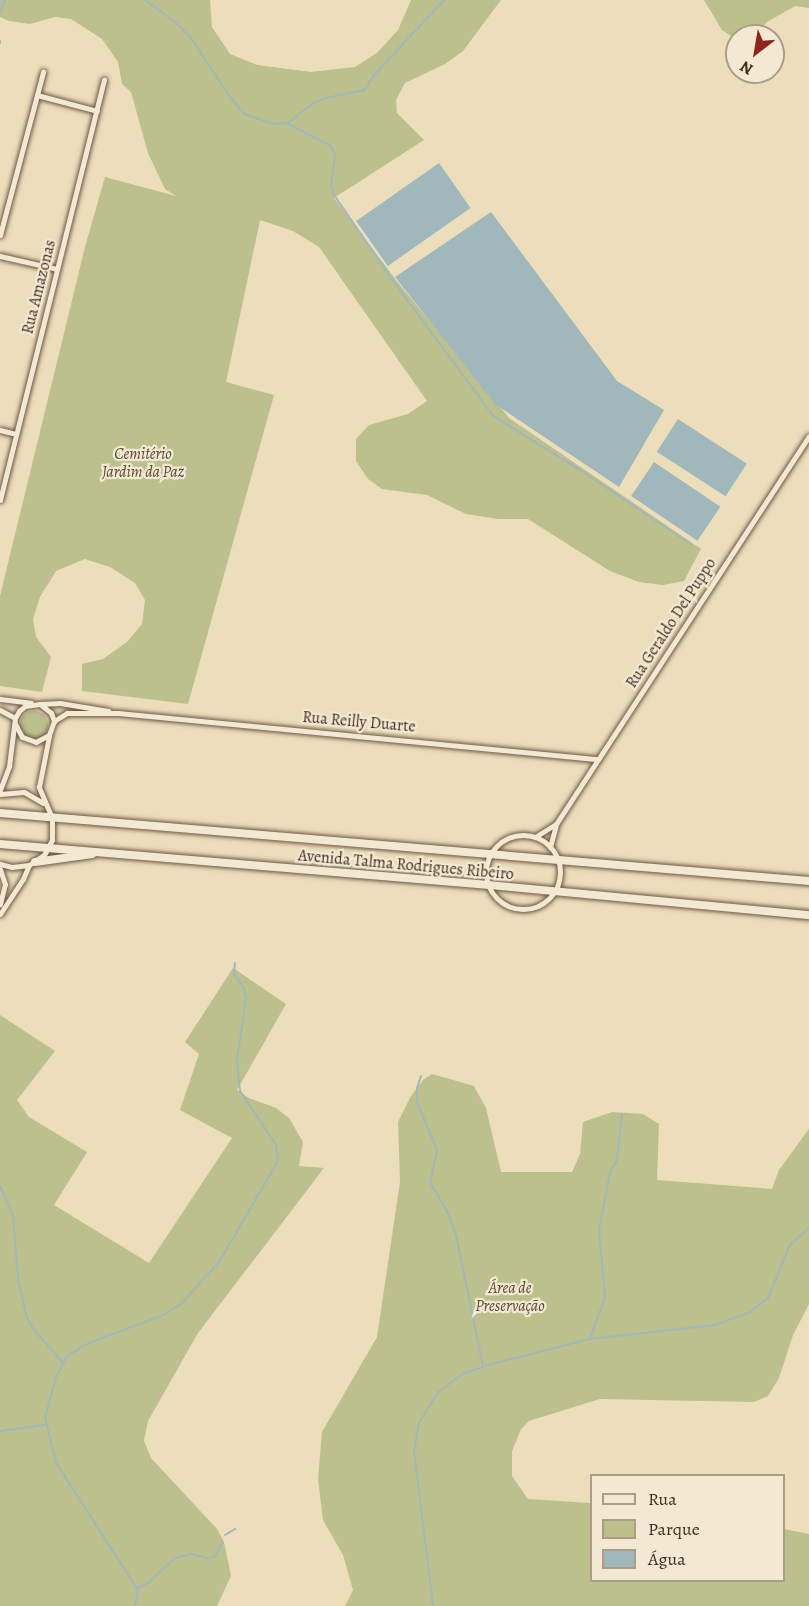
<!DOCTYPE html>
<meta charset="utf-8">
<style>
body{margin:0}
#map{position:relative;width:809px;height:1606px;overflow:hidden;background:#ecddbb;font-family:Alegreya,serif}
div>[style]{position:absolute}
.green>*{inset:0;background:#bbc08d}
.round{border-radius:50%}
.water>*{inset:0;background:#a0b8bc;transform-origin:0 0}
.stream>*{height:2px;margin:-1px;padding:0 1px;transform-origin:1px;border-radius:1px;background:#a0b8bc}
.roads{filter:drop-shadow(0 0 2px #6c5846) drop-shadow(0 0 2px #6c5846)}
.street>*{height:5px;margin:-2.5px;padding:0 2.5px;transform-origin:2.5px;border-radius:2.5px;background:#f3e9d3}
.street>.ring{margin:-2.5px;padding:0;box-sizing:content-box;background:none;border:5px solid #f3e9d3;border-radius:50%}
.secondary>*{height:8px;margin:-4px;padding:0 4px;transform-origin:4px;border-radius:4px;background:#f3e9d3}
span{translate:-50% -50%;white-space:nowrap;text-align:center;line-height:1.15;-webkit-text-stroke:4.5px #f3e9d3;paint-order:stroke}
.street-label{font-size:16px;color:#412c1f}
.park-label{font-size:16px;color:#594a35;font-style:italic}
.legend{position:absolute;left:590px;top:1474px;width:195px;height:108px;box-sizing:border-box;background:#f3e9d3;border:2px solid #ac9d8b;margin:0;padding:8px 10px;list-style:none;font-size:18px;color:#412c1f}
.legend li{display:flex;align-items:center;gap:12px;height:30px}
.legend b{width:30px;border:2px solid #ac9d8b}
.north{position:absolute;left:725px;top:24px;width:60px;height:60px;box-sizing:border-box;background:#f3e9d3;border:2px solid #ac9d8b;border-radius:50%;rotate:211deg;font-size:16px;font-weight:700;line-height:24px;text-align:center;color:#412c1f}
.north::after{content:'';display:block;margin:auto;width:21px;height:27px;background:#8f2418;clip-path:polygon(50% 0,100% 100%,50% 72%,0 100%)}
</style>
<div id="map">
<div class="green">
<i style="clip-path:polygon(0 0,210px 0,212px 27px,230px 54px,257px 65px,311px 72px,355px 67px,377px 53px,398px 30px,411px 0,501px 0,463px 51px,445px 64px,405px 83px,396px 100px,397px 113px,424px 140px,334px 198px,396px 280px,509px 418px,701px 549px,684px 581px,663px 585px,639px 582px,610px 571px,528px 519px,498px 519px,466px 514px,427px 495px,382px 489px,368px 479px,356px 461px,356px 439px,369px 425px,408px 414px,427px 401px,319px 247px,293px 231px,245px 215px,260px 220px,226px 382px,274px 395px,188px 704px,82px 691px,82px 664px,103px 659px,127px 642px,142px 624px,145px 600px,135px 583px,110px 567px,85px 559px,56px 571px,40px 597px,33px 619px,36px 637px,51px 657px,42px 692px,0 686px,0 596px,85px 247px,105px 177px,176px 196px,165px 189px,148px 153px,131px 92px,122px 84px,118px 62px,102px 39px,71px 19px,55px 17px,30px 24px,9px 21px,0 17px)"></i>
<i style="clip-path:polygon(704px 0,809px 0,809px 8px,795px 6px,767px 22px,754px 36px,737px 36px,737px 40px,722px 30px)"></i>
<i class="round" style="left:20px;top:711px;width:28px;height:28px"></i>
<i style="clip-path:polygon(233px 968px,286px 1004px,237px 1090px,249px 1098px,276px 1108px,289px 1118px,303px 1142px,299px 1166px,324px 1168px,198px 1333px,148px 1421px,144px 1441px,151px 1458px,217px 1529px,224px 1542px,231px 1576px,217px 1606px,0 1606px,0 1015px,55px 1051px,17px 1100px,29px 1117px,87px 1152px,54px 1205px,149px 1263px,232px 1138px,180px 1110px,199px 1054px,185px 1042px)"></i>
<i style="clip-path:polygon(432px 1074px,474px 1086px,486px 1108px,501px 1172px,572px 1172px,580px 1154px,583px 1122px,612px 1112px,643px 1114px,659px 1124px,657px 1180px,772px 1189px,779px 1170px,809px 1129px,809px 1304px,793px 1335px,779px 1378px,768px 1396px,754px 1402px,600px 1399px,529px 1421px,521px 1429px,512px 1451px,512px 1476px,528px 1499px,591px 1503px,592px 1580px,784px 1580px,784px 1529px,809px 1534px,809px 1606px,345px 1606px,353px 1590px,343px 1555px,323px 1520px,318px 1479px,322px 1432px,377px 1337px,400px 1182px,398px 1122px,411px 1096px,424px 1079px)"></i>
</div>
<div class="water">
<i style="left:439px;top:163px;width:55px;height:101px;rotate:55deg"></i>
<i style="clip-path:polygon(491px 212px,617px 381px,664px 410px,619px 487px,495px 404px,395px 277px)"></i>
<i style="left:678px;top:419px;width:82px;height:39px;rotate:33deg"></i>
<i style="left:654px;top:462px;width:80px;height:41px;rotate:34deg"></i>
</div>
<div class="stream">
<i style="left:145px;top:0;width:37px;rotate:36deg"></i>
<i style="left:175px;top:22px;width:23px;rotate:45deg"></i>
<i style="left:191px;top:38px;width:71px;rotate:56.5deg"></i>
<i style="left:230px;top:97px;width:23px;rotate:49deg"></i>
<i style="left:245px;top:114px;width:29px;rotate:20deg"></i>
<i style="left:272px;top:124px;width:16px;rotate:-4deg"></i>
<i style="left:288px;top:123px;width:34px;rotate:-38deg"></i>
<i style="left:315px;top:102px;width:12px;rotate:-20deg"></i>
<i style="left:326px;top:98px;width:39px;rotate:-12deg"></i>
<i style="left:364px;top:90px;width:21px;rotate:-55deg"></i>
<i style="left:376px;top:73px;width:100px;rotate:-47deg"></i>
<i style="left:0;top:12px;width:13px;rotate:-67deg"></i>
<i style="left:0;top:41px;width:2px;rotate:90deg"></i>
<i style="left:286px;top:123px;width:51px;rotate:27.1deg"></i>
<i style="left:331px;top:146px;width:11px;rotate:68deg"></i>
<i style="left:335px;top:156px;width:30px;rotate:98deg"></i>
<i style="left:331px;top:186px;width:9px;rotate:72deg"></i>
<i style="left:334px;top:195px;width:101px;rotate:55.5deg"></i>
<i style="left:391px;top:278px;width:172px;rotate:53.5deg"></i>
<i style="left:493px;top:416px;width:99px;rotate:31.8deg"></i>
<i style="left:577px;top:468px;width:138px;rotate:33.8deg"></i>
<i style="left:421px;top:1076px;width:13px;rotate:108deg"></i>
<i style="left:417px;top:1088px;width:14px;rotate:90deg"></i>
<i style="left:417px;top:1102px;width:52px;rotate:67.4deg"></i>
<i style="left:437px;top:1150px;width:33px;rotate:102deg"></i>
<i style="left:430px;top:1182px;width:36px;rotate:60deg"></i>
<i style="left:448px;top:1213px;width:23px;rotate:70deg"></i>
<i style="left:456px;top:1235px;width:134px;rotate:78.4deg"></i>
<i style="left:0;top:1186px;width:32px;rotate:66deg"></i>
<i style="left:13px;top:1215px;width:64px;rotate:85.5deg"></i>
<i style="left:18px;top:1279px;width:37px;rotate:77deg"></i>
<i style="left:26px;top:1315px;width:16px;rotate:63deg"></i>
<i style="left:33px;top:1329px;width:45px;rotate:48.6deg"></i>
<i style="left:590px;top:1339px;width:45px;rotate:-70.3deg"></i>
<i style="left:605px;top:1297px;width:67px;rotate:-95.1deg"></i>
<i style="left:599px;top:1230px;width:58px;rotate:-79.1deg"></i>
<i style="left:610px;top:1173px;width:15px;rotate:-62deg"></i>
<i style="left:617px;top:1160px;width:46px;rotate:-83.8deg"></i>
<i style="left:0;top:1431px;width:45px;rotate:-7.6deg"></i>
<i style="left:225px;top:1535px;width:12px;rotate:-31deg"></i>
<i style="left:137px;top:1588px;width:12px;rotate:-24deg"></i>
<i style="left:148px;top:1583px;width:37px;rotate:-43deg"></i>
<i style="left:175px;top:1558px;width:16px;rotate:-14deg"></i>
<i style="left:191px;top:1554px;width:16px;rotate:14deg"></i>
<i style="left:207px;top:1558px;width:8px;rotate:-7deg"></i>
<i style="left:215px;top:1557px;width:17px;rotate:-65deg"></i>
<i style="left:135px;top:1606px;width:16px;rotate:-79deg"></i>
<i style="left:138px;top:1590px;width:151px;rotate:-122.8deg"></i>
<i style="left:56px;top:1463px;width:46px;rotate:-103.7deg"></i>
<i style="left:45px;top:1418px;width:42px;rotate:-75deg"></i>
<i style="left:56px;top:1377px;width:20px;rotate:-63deg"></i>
<i style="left:65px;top:1359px;width:9px;rotate:-41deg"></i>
<i style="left:72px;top:1353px;width:17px;rotate:-31deg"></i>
<i style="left:87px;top:1344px;width:81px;rotate:-20.9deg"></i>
<i style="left:163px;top:1315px;width:21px;rotate:-31deg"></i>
<i style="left:181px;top:1304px;width:57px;rotate:-47.9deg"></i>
<i style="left:219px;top:1262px;width:117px;rotate:-59.7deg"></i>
<i style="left:278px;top:1161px;width:16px;rotate:-97deg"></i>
<i style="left:276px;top:1145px;width:65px;rotate:-123.7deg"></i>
<i style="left:240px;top:1091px;width:31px;rotate:-96deg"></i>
<i style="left:237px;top:1060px;width:62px;rotate:-81.6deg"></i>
<i style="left:246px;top:999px;width:11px;rotate:-100deg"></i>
<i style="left:244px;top:988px;width:17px;rotate:-126deg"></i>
<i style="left:234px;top:974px;width:11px;rotate:-85deg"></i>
<i style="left:433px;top:1606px;width:156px;rotate:-97deg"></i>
<i style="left:414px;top:1451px;width:28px;rotate:-80deg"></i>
<i style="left:419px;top:1423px;width:36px;rotate:-58deg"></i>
<i style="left:438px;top:1392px;width:32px;rotate:-36deg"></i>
<i style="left:464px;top:1373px;width:28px;rotate:-18deg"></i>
<i style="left:491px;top:1364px;width:102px;rotate:-14.2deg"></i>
<i style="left:590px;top:1339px;width:126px;rotate:-6.4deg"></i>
<i style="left:715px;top:1325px;width:37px;rotate:-20deg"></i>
<i style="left:750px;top:1312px;width:23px;rotate:-38deg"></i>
<i style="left:768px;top:1298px;width:57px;rotate:-67.5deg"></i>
<i style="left:790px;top:1245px;width:25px;rotate:-42deg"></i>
</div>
<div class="roads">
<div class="street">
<i style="left:37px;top:95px;width:62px;rotate:14.9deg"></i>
<i style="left:0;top:235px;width:169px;rotate:-75.2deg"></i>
<i style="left:0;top:256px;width:58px;rotate:12.8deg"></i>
<i style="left:0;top:430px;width:16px;rotate:14deg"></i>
<i style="left:0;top:500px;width:433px;rotate:-76.1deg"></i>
<i style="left:0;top:699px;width:31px;rotate:7deg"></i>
<i style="left:40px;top:704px;width:20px;rotate:-3deg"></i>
<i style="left:60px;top:703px;width:49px;rotate:9.5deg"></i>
<i style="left:0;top:710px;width:17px;rotate:28deg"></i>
<i style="left:54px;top:721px;width:15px;rotate:-32deg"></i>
<i style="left:67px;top:713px;width:51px"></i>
<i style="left:118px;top:713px;width:482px;rotate:5.5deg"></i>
<i style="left:0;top:790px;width:26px;rotate:-69deg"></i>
<i style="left:9px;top:766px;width:48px;rotate:-82.9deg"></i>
<i style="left:15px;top:718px;width:8px;rotate:-60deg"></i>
<i style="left:19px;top:711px;width:8px;rotate:-40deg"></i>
<i style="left:25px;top:706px;width:15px;rotate:-8deg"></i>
<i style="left:40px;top:704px;width:14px;rotate:39deg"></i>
<i style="left:51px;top:713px;width:9px;rotate:69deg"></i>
<i style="left:54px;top:721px;width:15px;rotate:110deg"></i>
<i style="left:49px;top:735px;width:15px;rotate:152deg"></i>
<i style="left:36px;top:742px;width:15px;rotate:-160deg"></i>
<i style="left:22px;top:737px;width:15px;rotate:-118deg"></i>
<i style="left:0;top:794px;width:24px;rotate:-5deg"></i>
<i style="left:24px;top:792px;width:22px;rotate:30deg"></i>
<i class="ring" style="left:486px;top:835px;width:69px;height:69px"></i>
<i style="left:535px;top:837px;width:25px;rotate:-32deg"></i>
<i style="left:550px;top:847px;width:24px;rotate:-75deg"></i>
<i style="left:556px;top:824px;width:463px;rotate:-56.9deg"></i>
<i style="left:0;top:864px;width:12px;rotate:14deg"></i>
<i style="left:12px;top:867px;width:17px;rotate:-7deg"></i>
<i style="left:29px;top:865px;width:18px;rotate:-34deg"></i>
<i style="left:44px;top:855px;width:17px;rotate:-62deg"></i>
<i style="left:52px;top:840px;width:22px;rotate:-90deg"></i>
<i style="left:52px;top:818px;width:34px;rotate:-113deg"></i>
<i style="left:39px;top:787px;width:52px;rotate:-78.9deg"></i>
<i style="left:0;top:869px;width:16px;rotate:72deg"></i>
<i style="left:5px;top:884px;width:21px;rotate:104deg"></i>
<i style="left:0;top:914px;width:42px;rotate:-56.7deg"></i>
<i style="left:23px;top:879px;width:15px;rotate:-67deg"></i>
</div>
<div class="secondary">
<i style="left:0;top:813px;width:812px;rotate:4.8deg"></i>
<i style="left:0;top:844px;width:491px;rotate:4.8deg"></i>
<i style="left:489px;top:885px;width:321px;rotate:5.4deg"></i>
<i style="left:35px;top:862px;width:58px;rotate:-8deg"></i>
</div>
</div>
<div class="street-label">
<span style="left:39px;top:287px;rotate:-76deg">Rua Amazonas</span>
<span style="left:671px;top:623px;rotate:-57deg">Rua Geraldo Del Puppo</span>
<span style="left:359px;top:722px;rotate:5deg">Rua Reilly Duarte</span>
<span style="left:406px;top:865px;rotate:5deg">Avenida Talma Rodrigues Ribeiro</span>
</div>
<div class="park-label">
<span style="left:143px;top:463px">Cemitério<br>Jardim da Paz</span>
<span style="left:510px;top:1297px">Área de<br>Preservação</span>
</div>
<ul class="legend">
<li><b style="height:8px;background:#f3e9d3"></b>Rua</li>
<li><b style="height:16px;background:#bbc08d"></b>Parque</li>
<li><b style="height:16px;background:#a0b8bc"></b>Água</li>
</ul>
<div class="north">N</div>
</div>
